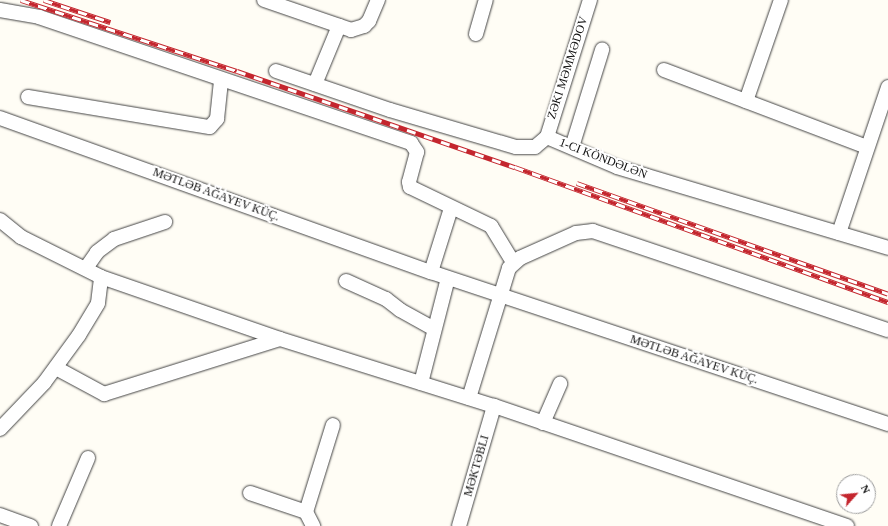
<!DOCTYPE html>
<meta charset="utf-8">
<style>
body{margin:0}
#map{position:relative;width:888px;height:526px;overflow:hidden;background:#fffdf5;font-family:Georgia,serif}
div>[style]{position:absolute}
.roads{filter:drop-shadow(0 0 1px #444) drop-shadow(0 0 1px #444)}
.minor>*{height:14px;margin:-7px;padding:0 7px;transform-origin:7px;border-radius:7px;background:#fff}
.rail>*{height:4.5px;margin-top:-2.25px;transform-origin:0;background:repeating-linear-gradient(90deg,#fff 0 9px,#c4262e 0 18px);box-sizing:border-box;border-block:1px solid #c4262e}
span{translate:-50% -50%;white-space:nowrap;text-align:center;line-height:1.15;-webkit-text-stroke:4px #fff;paint-order:stroke}
.street-label{font-size:12px;color:#111}
.north{position:absolute;left:836px;top:474px;width:40px;height:40px;box-sizing:border-box;background:#fff;border:1px solid #a0a0a0;border-radius:50%;rotate:63deg;font-size:11px;font-weight:700;line-height:16px;text-align:center;color:#111}
.north::after{content:'';display:block;margin:auto;width:14px;height:18px;background:#c4262e;clip-path:polygon(50% 0,100% 100%,50% 72%,0 100%)}
</style>
<div id="map">
<div class="roads">
<div class="minor">
<i style="left:264px;top:0;width:92px;rotate:19deg"></i>
<i style="left:351px;top:30px;width:14px;rotate:-17deg"></i>
<i style="left:364px;top:26px;width:7px;rotate:-45deg"></i>
<i style="left:369px;top:21px;width:23px;rotate:-67deg"></i>
<i style="left:0;top:10px;width:40px;rotate:10deg"></i>
<i style="left:39px;top:17px;width:393px;rotate:18.7deg"></i>
<i style="left:411px;top:143px;width:11px;rotate:56deg"></i>
<i style="left:417px;top:152px;width:31px;rotate:105deg"></i>
<i style="left:409px;top:182px;width:5px;rotate:79deg"></i>
<i style="left:410px;top:187px;width:90px;rotate:25.7deg"></i>
<i style="left:491px;top:226px;width:42px;rotate:58.6deg"></i>
<i style="left:476px;top:34px;width:35px;rotate:-74deg"></i>
<i style="left:664px;top:70px;width:217px;rotate:20.8deg"></i>
<i style="left:276px;top:71px;width:120px;rotate:18.9deg"></i>
<i style="left:390px;top:110px;width:131px;rotate:16.4deg"></i>
<i style="left:516px;top:147px;width:19px"></i>
<i style="left:535px;top:147px;width:16px;rotate:-40deg"></i>
<i style="left:547px;top:137px;width:76px;rotate:23.2deg"></i>
<i style="left:617px;top:167px;width:283px;rotate:16.6deg"></i>
<i style="left:315px;top:84px;width:63px;rotate:-67.5deg"></i>
<i style="left:28px;top:97px;width:184px;rotate:9.4deg"></i>
<i style="left:210px;top:127px;width:11px;rotate:-49deg"></i>
<i style="left:217px;top:119px;width:38px;rotate:-84deg"></i>
<i style="left:746px;top:101px;width:107px;rotate:-70.9deg"></i>
<i style="left:0;top:118px;width:458px;rotate:19.7deg"></i>
<i style="left:431px;top:272px;width:482px;rotate:18.4deg"></i>
<i style="left:547px;top:137px;width:144px;rotate:-72.6deg"></i>
<i style="left:572px;top:147px;width:102px;rotate:-72.8deg"></i>
<i style="left:0;top:220px;width:27px;rotate:39deg"></i>
<i style="left:21px;top:237px;width:89px;rotate:26.6deg"></i>
<i style="left:101px;top:277px;width:189px;rotate:19.1deg"></i>
<i style="left:280px;top:339px;width:224px;rotate:17.4deg"></i>
<i style="left:494px;top:406px;width:373px;rotate:18.8deg"></i>
<i style="left:839px;top:233px;width:154px;rotate:-71.4deg"></i>
<i style="left:86px;top:268px;width:19px;rotate:-55deg"></i>
<i style="left:97px;top:252px;width:21px;rotate:-37deg"></i>
<i style="left:114px;top:239px;width:54px;rotate:-18.4deg"></i>
<i style="left:431px;top:272px;width:67px;rotate:-72.6deg"></i>
<i style="left:346px;top:281px;width:44px;rotate:24.2deg"></i>
<i style="left:386px;top:299px;width:18px;rotate:38deg"></i>
<i style="left:400px;top:310px;width:39px;rotate:29deg"></i>
<i style="left:56px;top:368px;width:55px;rotate:28.4deg"></i>
<i style="left:104px;top:394px;width:184px;rotate:-17.4deg"></i>
<i style="left:421px;top:383px;width:108px;rotate:-75.6deg"></i>
<i style="left:469px;top:398px;width:136px;rotate:-72.9deg"></i>
<i style="left:509px;top:268px;width:15px;rotate:-42deg"></i>
<i style="left:520px;top:258px;width:61px;rotate:-24.1deg"></i>
<i style="left:576px;top:233px;width:17px;rotate:-7deg"></i>
<i style="left:593px;top:231px;width:311px;rotate:18.6deg"></i>
<i style="left:543px;top:423px;width:43px;rotate:-66.4deg"></i>
<i style="left:0;top:429px;width:64px;rotate:-46.3deg"></i>
<i style="left:44px;top:383px;width:59px;rotate:-53.9deg"></i>
<i style="left:79px;top:335px;width:37px;rotate:-59deg"></i>
<i style="left:98px;top:303px;width:26px;rotate:-83deg"></i>
<i style="left:250px;top:493px;width:59px;rotate:18.7deg"></i>
<i style="left:306px;top:512px;width:16px;rotate:63deg"></i>
<i style="left:306px;top:512px;width:91px;rotate:-72.8deg"></i>
<i style="left:0;top:515px;width:33px;rotate:20deg"></i>
<i style="left:59px;top:526px;width:74px;rotate:-66.9deg"></i>
<i style="left:459px;top:526px;width:125px;rotate:-73.7deg"></i>
</div>
</div>
<div class="rail">
<i style="left:21px;top:0;width:227px;rotate:18.2deg"></i>
<i style="left:237px;top:71px;width:294px;rotate:19.1deg"></i>
<i style="left:515px;top:167px;width:397px;rotate:19.9deg"></i>
<i style="left:44px;top:0;width:70px;rotate:18.4deg"></i>
<i style="left:577px;top:183px;width:330px;rotate:19.6deg"></i>
</div>
<div class="street-label">
<span style="left:568px;top:68px;rotate:-72deg">ZƏKI MƏMMƏDOV</span>
<span style="left:603px;top:159px;rotate:21deg">1-CI KÖNDƏLƏN</span>
<span style="left:216px;top:195px;rotate:20deg">MƏTLƏB AĞAYEV KÜÇ.</span>
<span style="left:694px;top:360px;rotate:18deg">MƏTLƏB AĞAYEV KÜÇ.</span>
<span style="left:477px;top:466px;rotate:-74deg">MƏKTƏBLI</span>
</div>
<div class="north">N</div>
</div>
